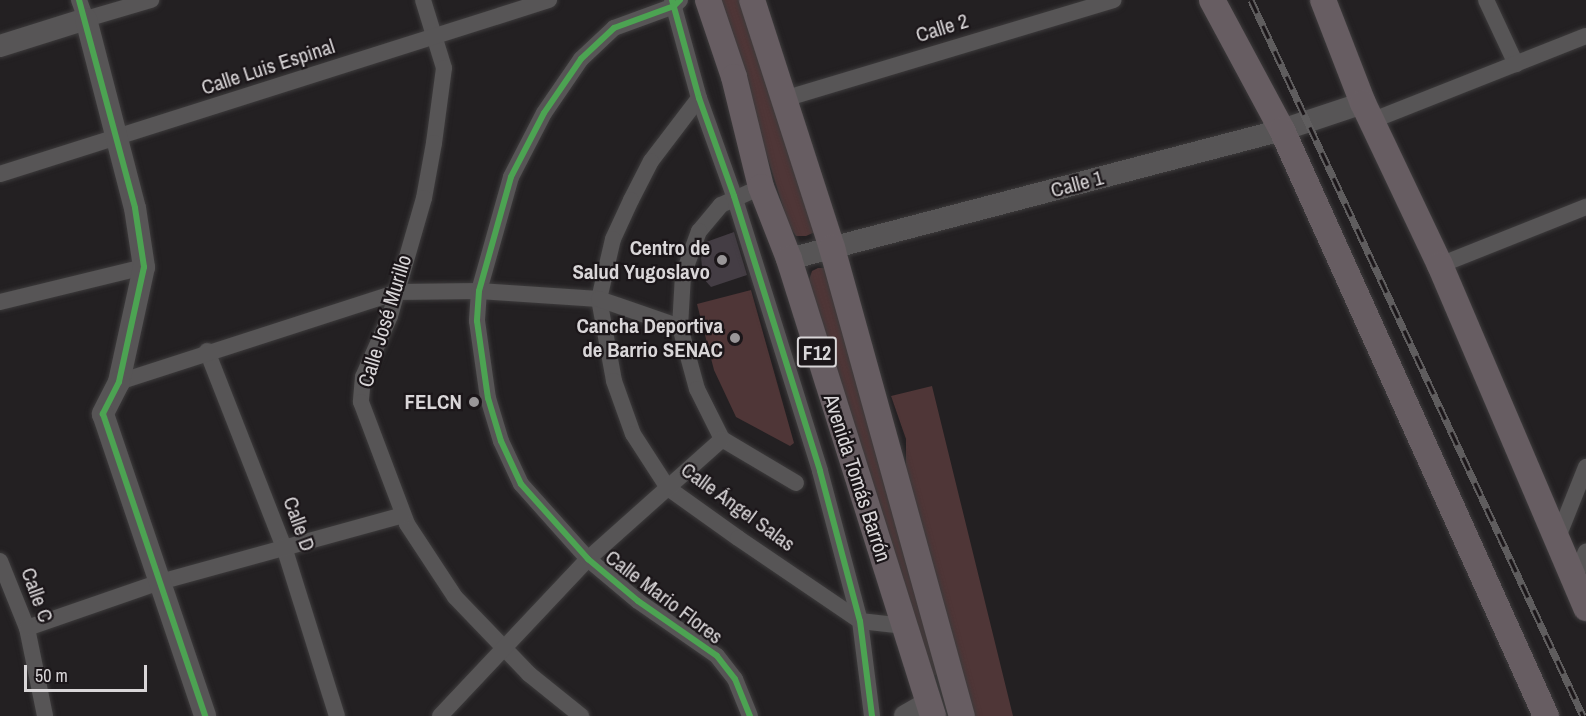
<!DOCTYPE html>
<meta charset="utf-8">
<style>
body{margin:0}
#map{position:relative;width:1586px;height:716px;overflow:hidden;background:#232022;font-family:"Archivo Narrow",sans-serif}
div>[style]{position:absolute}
.green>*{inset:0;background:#4f3637}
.building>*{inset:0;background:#443d44}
.roads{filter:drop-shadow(0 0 2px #3d3b3c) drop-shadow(0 0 2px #3d3b3c)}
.street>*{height:16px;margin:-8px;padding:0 8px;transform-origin:8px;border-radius:8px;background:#575556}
.secondary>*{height:22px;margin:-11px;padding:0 11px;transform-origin:11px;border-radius:11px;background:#575556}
.primary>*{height:26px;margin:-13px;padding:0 13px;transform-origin:13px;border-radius:13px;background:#675d62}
.rail>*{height:7px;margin-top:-3.5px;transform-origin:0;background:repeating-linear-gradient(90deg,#1b1619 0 14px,#5f5d5e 0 28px);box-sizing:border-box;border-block:2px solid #5f5d5e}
.cycleway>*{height:6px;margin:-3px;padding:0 3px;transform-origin:3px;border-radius:3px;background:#4ca352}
.dots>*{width:16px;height:16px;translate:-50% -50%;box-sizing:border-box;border:3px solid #1b1619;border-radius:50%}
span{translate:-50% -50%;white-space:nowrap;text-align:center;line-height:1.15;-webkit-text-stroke:4.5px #1b1619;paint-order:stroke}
.shield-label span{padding:2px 4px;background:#1b1619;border:2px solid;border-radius:4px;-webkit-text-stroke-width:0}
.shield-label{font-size:20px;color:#d9d6d8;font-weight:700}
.street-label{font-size:21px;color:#d9d6d8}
.poi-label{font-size:21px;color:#d9d6d8;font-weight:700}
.right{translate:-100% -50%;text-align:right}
.scale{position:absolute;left:24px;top:665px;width:123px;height:27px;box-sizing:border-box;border:3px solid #d9d6d8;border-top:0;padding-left:8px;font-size:18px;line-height:21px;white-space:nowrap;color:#d9d6d8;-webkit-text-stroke:4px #1b1619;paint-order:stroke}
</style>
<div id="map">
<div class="green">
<i style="clip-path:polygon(718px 0,743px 0,815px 232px,806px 236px,796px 236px,789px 226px)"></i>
<i style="clip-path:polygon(818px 268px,825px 268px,938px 674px,931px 677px,808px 283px,812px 271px)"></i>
<i style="clip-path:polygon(751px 290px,794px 443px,790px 446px,736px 417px,714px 370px,697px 304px)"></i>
<i style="clip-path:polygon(932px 386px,1013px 716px,974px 716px,906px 470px,906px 439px,891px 396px)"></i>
</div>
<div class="building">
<i style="clip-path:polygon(734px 232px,747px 275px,711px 287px,703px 278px,701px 257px,706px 242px)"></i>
</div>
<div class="roads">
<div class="street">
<i style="left:79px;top:0;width:20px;rotate:70deg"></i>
<i style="left:86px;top:19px;width:68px;rotate:-16.3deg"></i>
<i style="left:423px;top:0;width:71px;rotate:72.8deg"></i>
<i style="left:444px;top:68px;width:76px;rotate:97.6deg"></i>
<i style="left:434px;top:143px;width:56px;rotate:100.3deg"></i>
<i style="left:424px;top:198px;width:123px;rotate:106.1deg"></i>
<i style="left:390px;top:316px;width:67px;rotate:113.9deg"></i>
<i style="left:363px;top:377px;width:25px;rotate:95deg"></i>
<i style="left:361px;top:402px;width:130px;rotate:69.3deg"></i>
<i style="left:407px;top:524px;width:87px;rotate:56.7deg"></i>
<i style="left:455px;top:597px;width:107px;rotate:46.1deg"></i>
<i style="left:529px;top:674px;width:67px;rotate:38.9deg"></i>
<i style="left:672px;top:0;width:102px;rotate:74.6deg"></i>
<i style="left:699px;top:98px;width:104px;rotate:70.3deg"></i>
<i style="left:734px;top:196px;width:288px;rotate:72.6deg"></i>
<i style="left:820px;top:471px;width:155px;rotate:75.1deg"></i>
<i style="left:860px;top:621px;width:96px;rotate:82.8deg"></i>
<i style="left:680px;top:0;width:8px;rotate:135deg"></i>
<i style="left:674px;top:6px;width:64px;rotate:159.9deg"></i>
<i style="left:614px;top:28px;width:45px;rotate:136.8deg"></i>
<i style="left:581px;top:59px;width:65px;rotate:124.4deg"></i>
<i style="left:544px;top:113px;width:72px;rotate:117.3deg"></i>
<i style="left:511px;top:177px;width:118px;rotate:105.7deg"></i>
<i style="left:479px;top:291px;width:30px;rotate:94deg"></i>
<i style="left:477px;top:321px;width:78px;rotate:81.9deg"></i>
<i style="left:488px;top:398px;width:45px;rotate:73.2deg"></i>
<i style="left:501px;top:441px;width:47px;rotate:65.1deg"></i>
<i style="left:521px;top:484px;width:101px;rotate:48.2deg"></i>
<i style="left:588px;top:559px;width:65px;rotate:40deg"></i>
<i style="left:638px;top:601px;width:96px;rotate:34.8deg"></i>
<i style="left:717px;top:656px;width:29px;rotate:52deg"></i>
<i style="left:735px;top:679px;width:40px;rotate:68deg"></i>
<i style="left:1486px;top:0;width:71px;rotate:64.9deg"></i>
<i style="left:699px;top:98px;width:79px;rotate:127.3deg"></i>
<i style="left:651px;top:161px;width:44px;rotate:117.1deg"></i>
<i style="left:631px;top:200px;width:43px;rotate:114.8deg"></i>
<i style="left:613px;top:239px;width:62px;rotate:103.1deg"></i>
<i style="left:599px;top:299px;width:83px;rotate:79.6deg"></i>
<i style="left:614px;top:381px;width:56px;rotate:70.3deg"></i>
<i style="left:633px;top:434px;width:64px;rotate:57.1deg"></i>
<i style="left:668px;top:488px;width:86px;rotate:35.5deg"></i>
<i style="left:738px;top:538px;width:148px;rotate:34.2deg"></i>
<i style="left:860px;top:621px;width:45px;rotate:6.3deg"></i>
<i style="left:784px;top:99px;width:344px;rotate:-16.7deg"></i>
<i style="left:1371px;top:121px;width:231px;rotate:-21.6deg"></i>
<i style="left:0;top:174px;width:576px;rotate:-17.59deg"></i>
<i style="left:761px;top:187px;width:44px;rotate:155.8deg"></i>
<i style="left:721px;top:205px;width:34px;rotate:130deg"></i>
<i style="left:699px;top:231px;width:47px;rotate:110deg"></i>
<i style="left:683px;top:275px;width:52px;rotate:93.3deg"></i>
<i style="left:680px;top:327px;width:64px;rotate:74.7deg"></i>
<i style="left:697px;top:389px;width:56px;rotate:63.4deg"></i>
<i style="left:722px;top:439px;width:86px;rotate:30.7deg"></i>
<i style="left:1440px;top:265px;width:157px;rotate:-21.7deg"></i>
<i style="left:0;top:302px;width:148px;rotate:-13.7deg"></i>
<i style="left:207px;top:351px;width:211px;rotate:68.6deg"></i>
<i style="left:284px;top:547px;width:177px;rotate:72.6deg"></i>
<i style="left:119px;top:382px;width:292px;rotate:-17.9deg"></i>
<i style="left:397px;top:292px;width:82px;rotate:-0.7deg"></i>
<i style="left:479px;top:291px;width:120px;rotate:3.8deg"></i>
<i style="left:599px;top:299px;width:86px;rotate:19.1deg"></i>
<i style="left:1556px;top:542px;width:81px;rotate:-68.2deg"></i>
<i style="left:0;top:561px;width:72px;rotate:68.1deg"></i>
<i style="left:27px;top:628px;width:90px;rotate:78.4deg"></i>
<i style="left:1573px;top:582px;width:33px;rotate:-67deg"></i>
<i style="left:27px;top:628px;width:141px;rotate:-19.1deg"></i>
<i style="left:160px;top:582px;width:252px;rotate:-15.4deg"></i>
<i style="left:440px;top:716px;width:216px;rotate:-46.7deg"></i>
<i style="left:588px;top:559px;width:180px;rotate:-41.8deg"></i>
</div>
<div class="secondary">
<i style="left:0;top:46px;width:90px;rotate:-17.4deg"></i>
<i style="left:86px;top:19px;width:195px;rotate:75.5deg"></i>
<i style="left:135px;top:208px;width:60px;rotate:81.3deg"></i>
<i style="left:144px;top:267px;width:118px;rotate:102.3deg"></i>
<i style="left:119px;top:382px;width:36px;rotate:117deg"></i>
<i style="left:103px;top:414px;width:319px;rotate:71.3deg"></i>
<i style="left:789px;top:259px;width:510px;rotate:-14.66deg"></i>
<i style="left:1282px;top:130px;width:85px;rotate:-18.4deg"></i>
<i style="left:905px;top:716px;width:28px;rotate:-30deg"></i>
</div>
<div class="primary">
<i style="left:708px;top:0;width:81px;rotate:71.3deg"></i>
<i style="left:734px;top:77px;width:113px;rotate:76.2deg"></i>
<i style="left:761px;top:187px;width:77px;rotate:68.7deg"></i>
<i style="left:789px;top:259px;width:479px;rotate:72.5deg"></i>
<i style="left:752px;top:0;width:261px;rotate:72.1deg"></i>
<i style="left:832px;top:248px;width:486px;rotate:74.5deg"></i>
<i style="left:1212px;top:0;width:148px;rotate:61.7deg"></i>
<i style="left:1282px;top:130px;width:643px;rotate:65.75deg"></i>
<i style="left:1323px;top:0;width:110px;rotate:68.8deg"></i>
<i style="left:1363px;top:103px;width:179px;rotate:64.6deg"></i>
<i style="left:1440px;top:265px;width:373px;rotate:66.9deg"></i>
</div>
</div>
<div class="rail">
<i style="left:1251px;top:0;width:789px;rotate:65.12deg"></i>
</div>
<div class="cycleway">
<i style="left:79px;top:0;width:215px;rotate:74.9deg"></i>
<i style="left:135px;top:208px;width:60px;rotate:81.3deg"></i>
<i style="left:144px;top:267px;width:118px;rotate:102.3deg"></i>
<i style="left:119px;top:382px;width:36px;rotate:117deg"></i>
<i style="left:103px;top:414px;width:319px;rotate:71.3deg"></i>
<i style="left:672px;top:0;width:102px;rotate:74.6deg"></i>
<i style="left:699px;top:98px;width:104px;rotate:70.3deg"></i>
<i style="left:734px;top:196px;width:288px;rotate:72.6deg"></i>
<i style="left:820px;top:471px;width:155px;rotate:75.1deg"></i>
<i style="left:860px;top:621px;width:96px;rotate:82.8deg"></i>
<i style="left:680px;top:0;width:8px;rotate:135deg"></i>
<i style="left:674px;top:6px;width:64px;rotate:159.9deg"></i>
<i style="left:614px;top:28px;width:45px;rotate:136.8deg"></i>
<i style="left:581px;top:59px;width:65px;rotate:124.4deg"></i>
<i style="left:544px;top:113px;width:72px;rotate:117.3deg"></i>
<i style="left:511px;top:177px;width:118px;rotate:105.7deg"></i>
<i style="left:479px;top:291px;width:30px;rotate:94deg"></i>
<i style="left:477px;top:321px;width:78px;rotate:81.9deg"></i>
<i style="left:488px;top:398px;width:45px;rotate:73.2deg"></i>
<i style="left:501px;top:441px;width:47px;rotate:65.1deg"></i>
<i style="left:521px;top:484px;width:101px;rotate:48.2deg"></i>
<i style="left:588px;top:559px;width:65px;rotate:40deg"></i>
<i style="left:638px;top:601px;width:96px;rotate:34.8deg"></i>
<i style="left:717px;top:656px;width:29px;rotate:52deg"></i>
<i style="left:735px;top:679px;width:40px;rotate:68deg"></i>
</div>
<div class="dots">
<i style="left:722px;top:260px;background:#999698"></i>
<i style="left:735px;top:338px;background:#999698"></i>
<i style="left:474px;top:402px;background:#999698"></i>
</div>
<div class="shield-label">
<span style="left:817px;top:352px">F12</span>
</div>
<div class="street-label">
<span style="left:942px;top:28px;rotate:-17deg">Calle 2</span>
<span style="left:268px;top:67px;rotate:-18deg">Calle Luis Espinal</span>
<span style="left:1077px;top:184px;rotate:-15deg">Calle 1</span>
<span style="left:385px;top:321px;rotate:-73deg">Calle José Murillo</span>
<span style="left:857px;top:478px;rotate:72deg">Avenida Tomás Barrón</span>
<span style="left:738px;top:507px;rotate:36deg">Calle Ángel Salas</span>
<span style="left:299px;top:524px;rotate:70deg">Calle D</span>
<span style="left:37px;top:595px;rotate:70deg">Calle C</span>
<span style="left:664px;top:597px;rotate:37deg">Calle Mario Flores</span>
</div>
<div class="poi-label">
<span class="right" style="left:710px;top:260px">Centro de<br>Salud Yugoslavo</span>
<span class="right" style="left:723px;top:338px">Cancha Deportiva<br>de Barrio SENAC</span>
<span class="right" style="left:462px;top:402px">FELCN</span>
</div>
<div class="scale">50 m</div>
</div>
